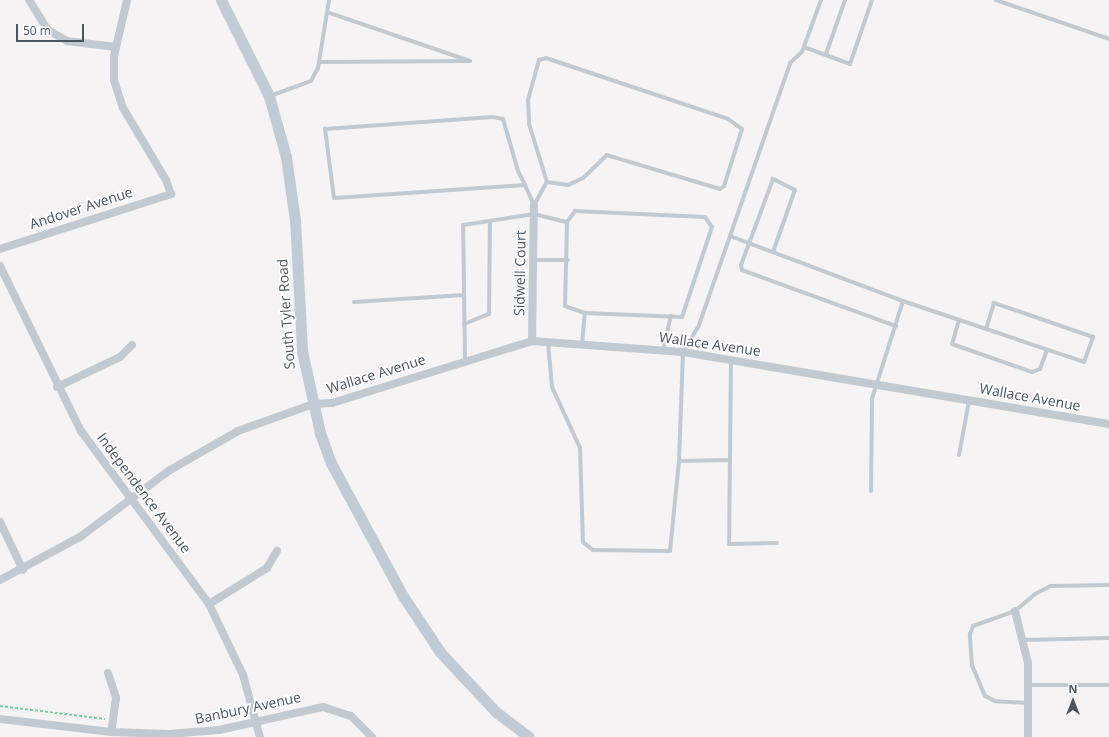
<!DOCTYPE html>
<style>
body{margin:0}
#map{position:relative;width:1109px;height:737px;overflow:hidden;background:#f5f3f3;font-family:"Open Sans",sans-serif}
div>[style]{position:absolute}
.path>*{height:1.5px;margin-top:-0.75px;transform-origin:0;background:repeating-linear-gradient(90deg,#7ad0a6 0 3px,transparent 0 5px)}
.lane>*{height:4px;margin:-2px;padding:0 2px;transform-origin:2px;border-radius:2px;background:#c1cad2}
.street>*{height:8px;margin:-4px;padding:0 4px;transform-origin:4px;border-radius:4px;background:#c1cad2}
.secondary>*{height:11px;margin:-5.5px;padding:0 5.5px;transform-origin:5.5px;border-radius:5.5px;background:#c1cbd6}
span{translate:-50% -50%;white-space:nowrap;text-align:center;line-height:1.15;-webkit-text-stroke:3.5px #fff;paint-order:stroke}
.street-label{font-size:14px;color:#4a5661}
.north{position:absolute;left:1053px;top:681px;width:40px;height:40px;-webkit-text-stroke:3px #fff;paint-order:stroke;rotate:0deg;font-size:11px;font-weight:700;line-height:16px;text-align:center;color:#4a5661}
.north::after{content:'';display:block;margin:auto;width:14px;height:18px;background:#4a5661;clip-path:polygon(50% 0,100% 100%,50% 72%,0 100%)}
.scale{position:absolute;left:16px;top:24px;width:68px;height:18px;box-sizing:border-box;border:2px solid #4a5661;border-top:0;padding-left:5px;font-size:12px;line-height:14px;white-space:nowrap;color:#4a5661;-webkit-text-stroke:3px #fff;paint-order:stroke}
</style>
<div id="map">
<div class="path">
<i style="left:0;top:706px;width:106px;rotate:7.1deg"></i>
</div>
<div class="lane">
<i style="left:996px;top:0;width:120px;rotate:19deg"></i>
<i style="left:804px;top:47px;width:49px;rotate:20.3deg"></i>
<i style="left:850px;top:64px;width:68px;rotate:-71deg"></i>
<i style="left:826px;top:54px;width:57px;rotate:-70.6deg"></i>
<i style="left:319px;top:62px;width:151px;rotate:-0.4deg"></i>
<i style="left:470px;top:61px;width:151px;rotate:-161.1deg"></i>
<i style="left:270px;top:96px;width:44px;rotate:-20.1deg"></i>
<i style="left:311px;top:81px;width:15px;rotate:-62deg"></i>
<i style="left:318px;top:68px;width:69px;rotate:-80.8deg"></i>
<i style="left:525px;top:185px;width:191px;rotate:176.1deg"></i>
<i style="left:334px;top:198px;width:70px;rotate:-97.4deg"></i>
<i style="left:325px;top:129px;width:168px;rotate:-4.1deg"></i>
<i style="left:493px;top:117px;width:10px;rotate:11deg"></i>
<i style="left:503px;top:119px;width:54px;rotate:73.9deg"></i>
<i style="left:518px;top:171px;width:16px;rotate:63deg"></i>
<i style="left:525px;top:185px;width:22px;rotate:66deg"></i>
<i style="left:534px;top:205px;width:26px;rotate:-61deg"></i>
<i style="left:547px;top:182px;width:61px;rotate:-107.2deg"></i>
<i style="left:529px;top:124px;width:24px;rotate:-92deg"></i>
<i style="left:528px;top:100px;width:41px;rotate:-74.6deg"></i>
<i style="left:539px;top:60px;width:7px;rotate:-16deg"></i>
<i style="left:546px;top:58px;width:192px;rotate:18.5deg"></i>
<i style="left:728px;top:119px;width:17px;rotate:36deg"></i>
<i style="left:742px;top:129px;width:60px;rotate:107.5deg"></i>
<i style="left:724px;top:186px;width:5px;rotate:143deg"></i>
<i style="left:720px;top:189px;width:118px;rotate:-163.3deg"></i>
<i style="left:607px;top:155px;width:33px;rotate:136deg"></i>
<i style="left:583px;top:178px;width:17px;rotate:155deg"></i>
<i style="left:568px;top:185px;width:21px;rotate:-172deg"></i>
<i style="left:575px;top:211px;width:130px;rotate:2.6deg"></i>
<i style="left:705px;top:217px;width:12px;rotate:55deg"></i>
<i style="left:712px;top:227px;width:95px;rotate:108.4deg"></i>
<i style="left:682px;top:317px;width:97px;rotate:-177.6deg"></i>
<i style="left:585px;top:313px;width:21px;rotate:-161deg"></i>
<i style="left:565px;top:306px;width:84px;rotate:-88.6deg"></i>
<i style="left:567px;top:222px;width:14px;rotate:-54deg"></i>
<i style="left:730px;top:236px;width:185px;rotate:20.6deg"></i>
<i style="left:903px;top:301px;width:103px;rotate:107.6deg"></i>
<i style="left:872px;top:399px;width:92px;rotate:90.6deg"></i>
<i style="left:773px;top:252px;width:66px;rotate:-70.5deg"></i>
<i style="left:795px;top:190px;width:25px;rotate:-153deg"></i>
<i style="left:773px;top:179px;width:92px;rotate:110.4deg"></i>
<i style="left:741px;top:265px;width:5px;rotate:79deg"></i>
<i style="left:742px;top:270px;width:164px;rotate:20deg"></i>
<i style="left:533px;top:260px;width:35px"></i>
<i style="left:903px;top:301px;width:191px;rotate:18.6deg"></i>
<i style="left:1084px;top:362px;width:27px;rotate:-70deg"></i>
<i style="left:1093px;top:337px;width:105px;rotate:-161deg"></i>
<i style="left:994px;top:303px;width:27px;rotate:107deg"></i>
<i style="left:354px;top:302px;width:110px;rotate:-3.6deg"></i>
<i style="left:959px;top:320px;width:25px;rotate:106deg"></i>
<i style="left:952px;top:344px;width:85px;rotate:19.3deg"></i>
<i style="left:1032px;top:372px;width:9px;rotate:-21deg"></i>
<i style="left:1040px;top:369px;width:20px;rotate:-70deg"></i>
<i style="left:464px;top:324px;width:27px;rotate:-22deg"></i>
<i style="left:489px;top:314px;width:93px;rotate:-89.4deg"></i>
<i style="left:548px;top:343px;width:44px;rotate:84.8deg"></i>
<i style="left:552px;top:387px;width:67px;rotate:65.3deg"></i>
<i style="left:580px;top:448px;width:94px;rotate:88.2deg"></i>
<i style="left:583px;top:542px;width:13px;rotate:39deg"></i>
<i style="left:593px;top:550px;width:77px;rotate:0.7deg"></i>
<i style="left:670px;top:551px;width:90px;rotate:-84.3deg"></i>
<i style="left:582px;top:345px;width:32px;rotate:-85deg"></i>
<i style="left:663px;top:350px;width:35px;rotate:-77deg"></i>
<i style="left:465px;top:360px;width:135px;rotate:-90.8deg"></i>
<i style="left:463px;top:225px;width:72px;rotate:-8.8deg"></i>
<i style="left:534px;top:214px;width:34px;rotate:14deg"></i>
<i style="left:731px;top:360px;width:184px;rotate:90.6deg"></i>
<i style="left:729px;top:544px;width:48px;rotate:-1.2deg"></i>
<i style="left:959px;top:455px;width:55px;rotate:-79.5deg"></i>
<i style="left:730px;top:460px;width:51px;rotate:178.9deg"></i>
<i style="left:679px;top:461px;width:109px;rotate:-87.9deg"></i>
<i style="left:683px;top:352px;width:31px;rotate:-59deg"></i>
<i style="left:699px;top:325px;width:277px;rotate:-70.8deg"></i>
<i style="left:790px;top:63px;width:16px;rotate:-43deg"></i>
<i style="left:802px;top:52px;width:55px;rotate:-69.9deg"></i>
<i style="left:1022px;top:640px;width:87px;rotate:-1.3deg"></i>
<i style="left:1028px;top:685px;width:81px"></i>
<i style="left:1028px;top:703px;width:33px;rotate:-177deg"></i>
<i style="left:995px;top:701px;width:11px;rotate:-153deg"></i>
<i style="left:985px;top:696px;width:33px;rotate:-113deg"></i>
<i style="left:972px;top:666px;width:32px;rotate:-94deg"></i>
<i style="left:970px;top:634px;width:9px;rotate:-69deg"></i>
<i style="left:973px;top:626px;width:45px;rotate:-19.7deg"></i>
<i style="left:1015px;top:611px;width:26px;rotate:-40deg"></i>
<i style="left:1035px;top:594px;width:18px;rotate:-27deg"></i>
<i style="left:1051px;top:586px;width:58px;rotate:-1deg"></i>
</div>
<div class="street">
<i style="left:29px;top:0;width:36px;rotate:58deg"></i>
<i style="left:48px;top:30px;width:22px;rotate:30deg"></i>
<i style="left:67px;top:41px;width:49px;rotate:7deg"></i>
<i style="left:0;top:249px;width:180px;rotate:-17.8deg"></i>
<i style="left:171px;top:194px;width:15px;rotate:-110deg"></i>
<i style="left:166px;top:180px;width:84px;rotate:-120.8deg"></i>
<i style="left:123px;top:108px;width:29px;rotate:-108deg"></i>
<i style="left:114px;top:80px;width:24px;rotate:-90deg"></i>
<i style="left:114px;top:56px;width:57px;rotate:-76.9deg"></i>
<i style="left:0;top:266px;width:184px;rotate:63.9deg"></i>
<i style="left:81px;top:431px;width:215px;rotate:53.5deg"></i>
<i style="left:209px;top:604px;width:79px;rotate:64.4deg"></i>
<i style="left:243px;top:675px;width:64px;rotate:74.7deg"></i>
<i style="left:532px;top:341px;width:136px;rotate:-89.2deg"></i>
<i style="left:57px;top:387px;width:70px;rotate:-25.5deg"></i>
<i style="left:120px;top:357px;width:17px;rotate:-45deg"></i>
<i style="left:0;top:522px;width:53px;rotate:64.4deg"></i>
<i style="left:0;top:580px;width:91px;rotate:-28.3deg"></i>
<i style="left:80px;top:537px;width:112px;rotate:-36.7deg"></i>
<i style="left:170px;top:470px;width:78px;rotate:-29.8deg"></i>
<i style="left:238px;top:431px;width:80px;rotate:-19.8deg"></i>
<i style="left:313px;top:404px;width:19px;rotate:-3deg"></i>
<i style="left:332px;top:403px;width:209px;rotate:-17.2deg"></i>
<i style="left:532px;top:341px;width:151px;rotate:4.2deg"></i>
<i style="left:683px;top:352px;width:432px;rotate:9.6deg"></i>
<i style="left:209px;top:604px;width:68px;rotate:-31.8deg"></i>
<i style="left:267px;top:568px;width:20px;rotate:-60deg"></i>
<i style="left:1015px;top:611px;width:54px;rotate:76deg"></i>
<i style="left:1028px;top:663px;width:74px;rotate:90deg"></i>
<i style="left:108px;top:673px;width:26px;rotate:72deg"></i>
<i style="left:116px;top:698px;width:34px;rotate:98deg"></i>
<i style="left:0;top:719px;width:112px;rotate:6.7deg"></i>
<i style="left:111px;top:732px;width:58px;rotate:2deg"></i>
<i style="left:169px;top:734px;width:50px;rotate:-4.6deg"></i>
<i style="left:219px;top:730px;width:107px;rotate:-12.5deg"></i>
<i style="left:323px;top:707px;width:29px;rotate:18deg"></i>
<i style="left:351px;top:716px;width:30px;rotate:45deg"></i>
</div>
<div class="secondary">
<i style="left:221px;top:0;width:107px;rotate:63.4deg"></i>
<i style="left:269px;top:96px;width:63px;rotate:74.4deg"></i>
<i style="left:286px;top:157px;width:64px;rotate:81.9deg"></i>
<i style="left:295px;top:220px;width:131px;rotate:86.9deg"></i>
<i style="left:302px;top:351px;width:84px;rotate:77.6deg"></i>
<i style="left:320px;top:433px;width:32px;rotate:70deg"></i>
<i style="left:331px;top:463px;width:151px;rotate:61.6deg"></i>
<i style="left:403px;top:596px;width:67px;rotate:56.5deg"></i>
<i style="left:440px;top:652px;width:82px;rotate:47deg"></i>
<i style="left:496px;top:712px;width:41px;rotate:37.1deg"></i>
</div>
<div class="street-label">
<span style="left:81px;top:208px;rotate:-18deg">Andover Avenue</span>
<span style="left:520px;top:273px;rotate:-89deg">Sidwell Court</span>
<span style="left:286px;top:314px;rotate:-94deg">South Tyler Road</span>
<span style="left:710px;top:344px;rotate:8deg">Wallace Avenue</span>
<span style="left:376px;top:374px;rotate:-17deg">Wallace Avenue</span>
<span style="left:1030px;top:397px;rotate:10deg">Wallace Avenue</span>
<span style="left:144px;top:493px;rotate:53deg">Independence Avenue</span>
<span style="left:248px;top:708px;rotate:-12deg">Banbury Avenue</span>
</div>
<div class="north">N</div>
<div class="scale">50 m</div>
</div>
